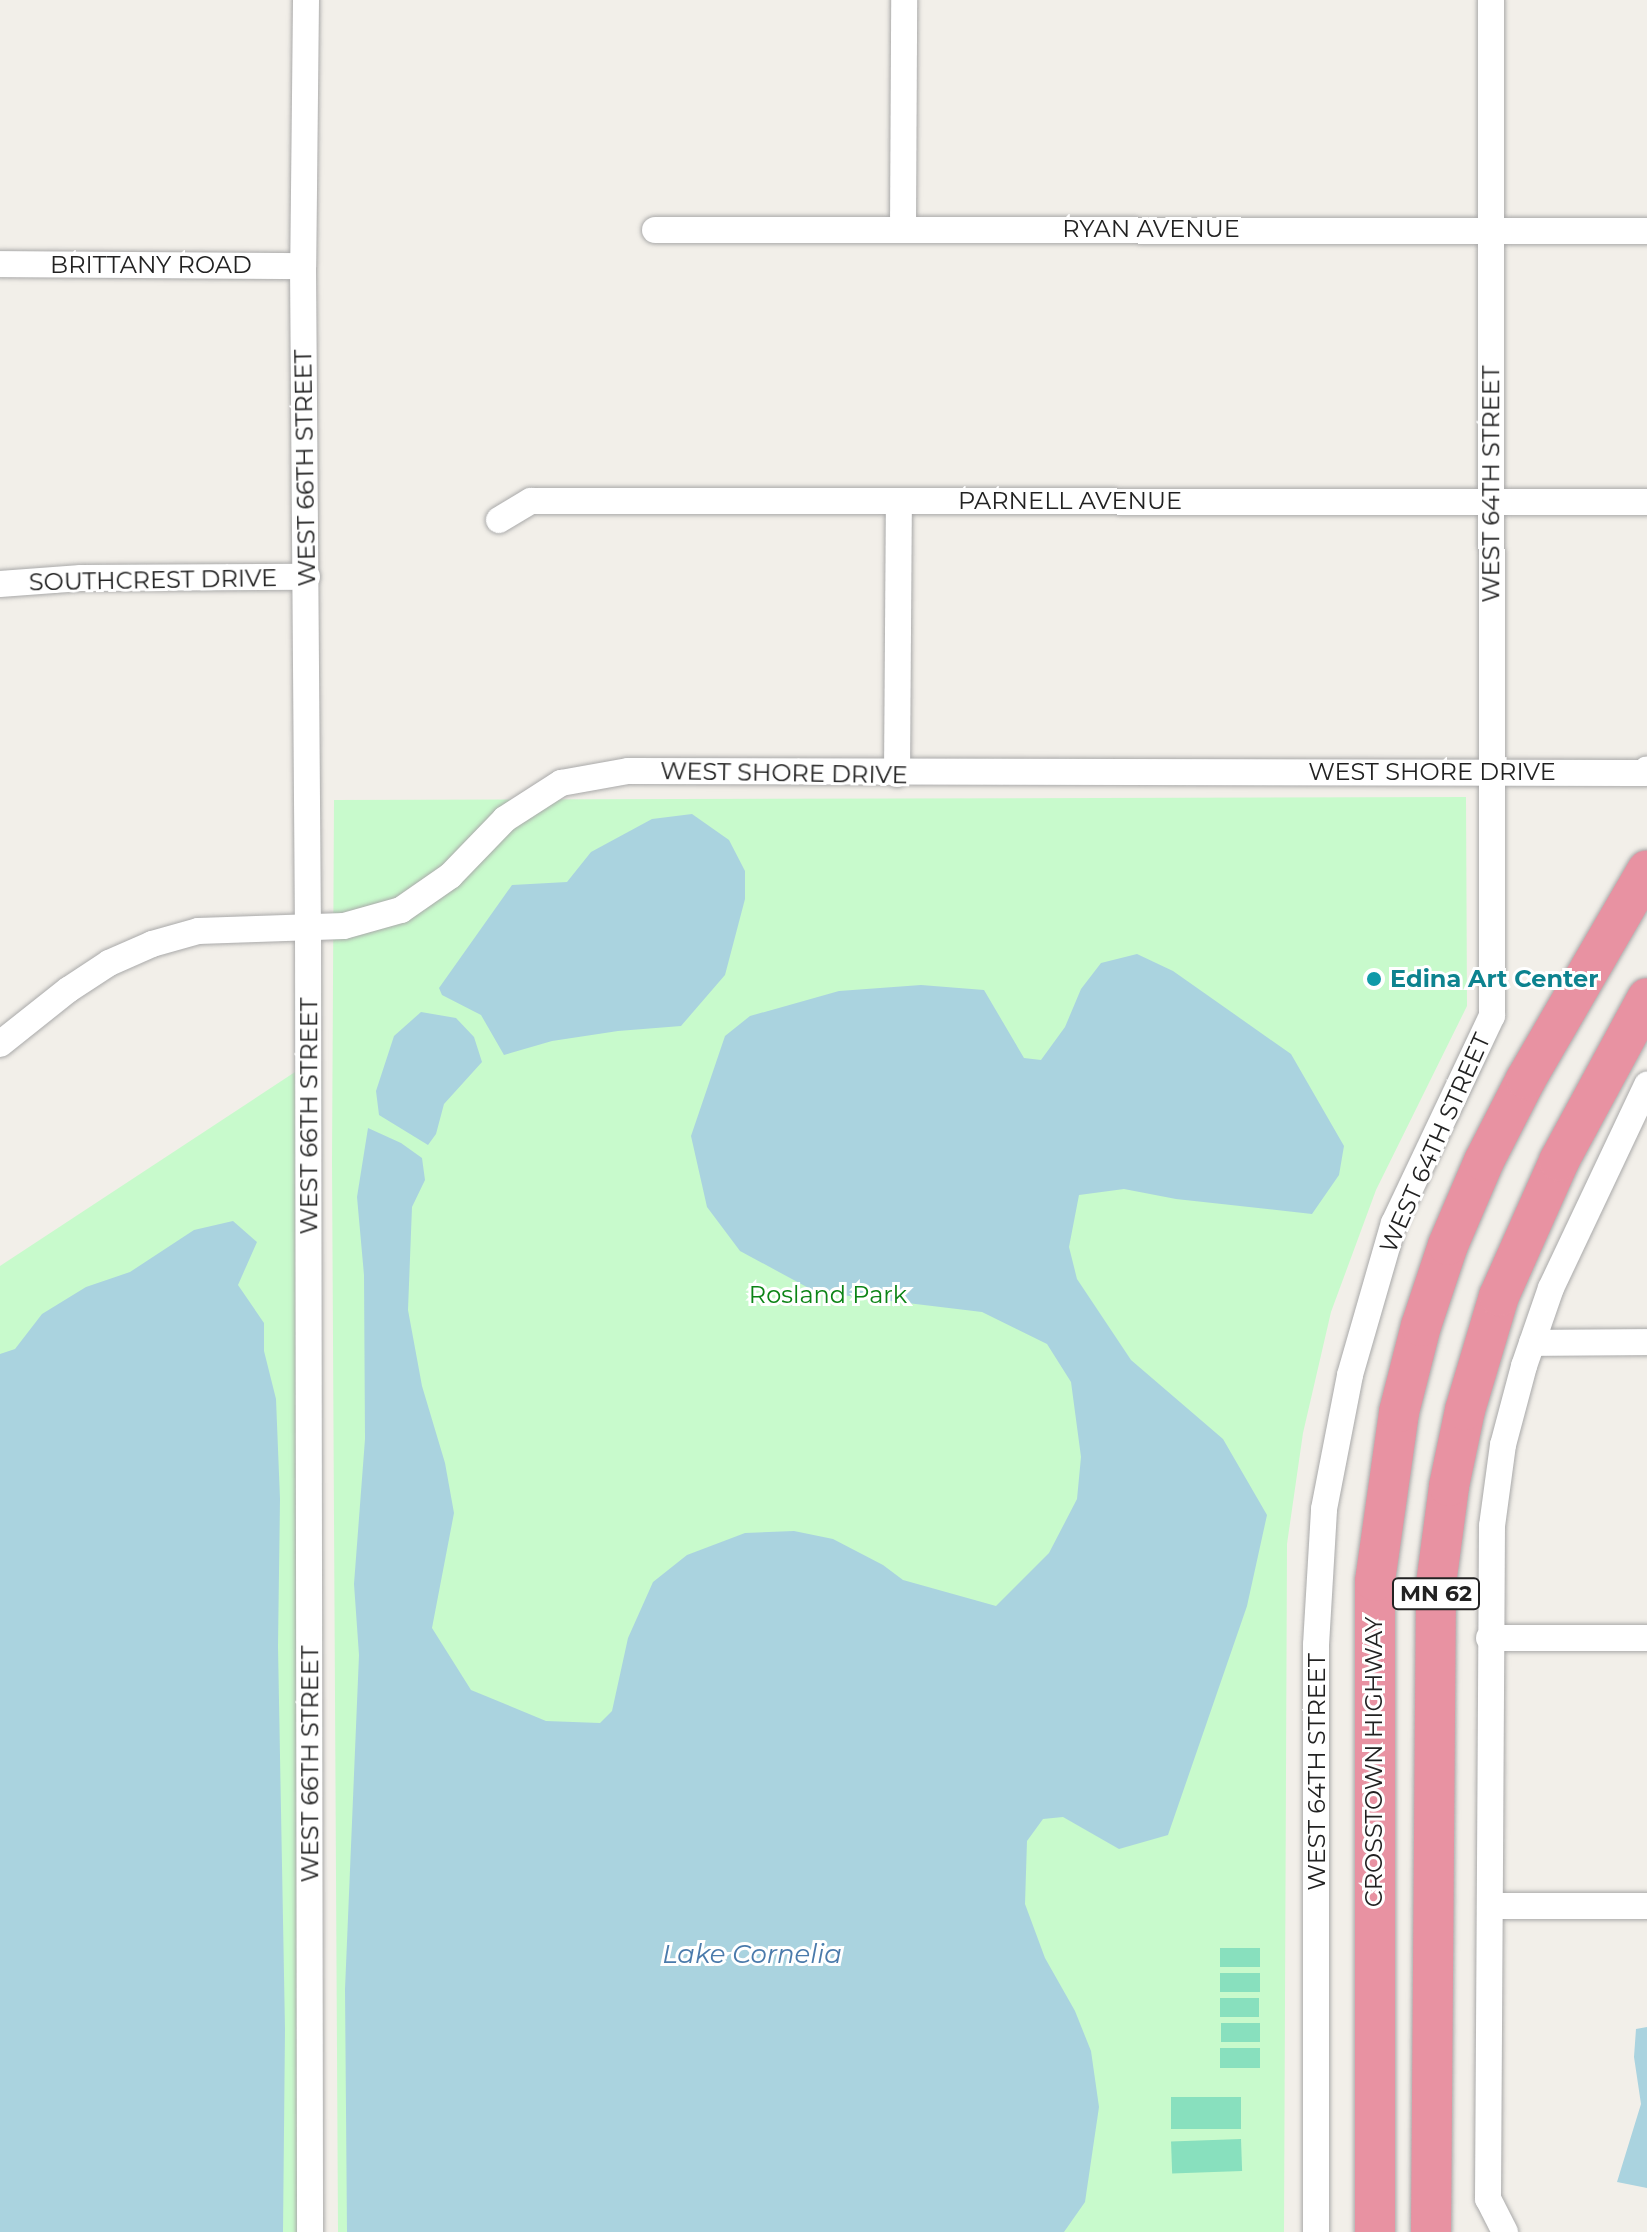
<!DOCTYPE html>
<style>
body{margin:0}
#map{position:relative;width:1647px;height:2232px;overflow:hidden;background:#f2efe9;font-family:Montserrat,sans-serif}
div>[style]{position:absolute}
.park>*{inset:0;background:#c8facc}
.pitch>*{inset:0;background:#88e0be;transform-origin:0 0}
.water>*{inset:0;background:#aad3df}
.roads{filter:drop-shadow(0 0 2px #a9a9a9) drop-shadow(0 0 2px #a9a9a9)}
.minor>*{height:26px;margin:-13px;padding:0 13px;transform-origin:13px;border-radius:13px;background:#fff}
.highway>*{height:40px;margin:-20px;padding:0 20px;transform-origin:20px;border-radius:20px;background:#e892a2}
.dots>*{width:22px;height:22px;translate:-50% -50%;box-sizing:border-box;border:4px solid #fff;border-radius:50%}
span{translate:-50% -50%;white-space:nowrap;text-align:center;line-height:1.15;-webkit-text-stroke:6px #fff;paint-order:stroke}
.shield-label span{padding:2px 6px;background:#fff;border:2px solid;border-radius:6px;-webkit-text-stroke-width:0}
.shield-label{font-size:22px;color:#222;font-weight:700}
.street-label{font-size:24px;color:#222}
.culture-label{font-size:24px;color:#0d838f;font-weight:700}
.left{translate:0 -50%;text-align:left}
.park-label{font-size:24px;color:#0c8416}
.water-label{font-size:26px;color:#4a7aab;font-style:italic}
</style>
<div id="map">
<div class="park">
<i style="clip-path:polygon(1466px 797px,1467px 1006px,1376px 1190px,1331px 1312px,1303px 1433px,1287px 1544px,1284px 2232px,338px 2232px,332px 1162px,334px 800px)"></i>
<i style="clip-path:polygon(295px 1072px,297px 2232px,0 2232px,0 1266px)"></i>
</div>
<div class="pitch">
<i style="left:1220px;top:1948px;width:40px;height:19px"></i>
<i style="left:1220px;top:1973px;width:40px;height:19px"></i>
<i style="left:1220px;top:1998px;width:39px;height:19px"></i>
<i style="left:1221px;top:2023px;width:39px;height:19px"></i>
<i style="left:1220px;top:2048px;width:40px;height:20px"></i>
<i style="left:1241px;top:2097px;width:32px;height:70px;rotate:90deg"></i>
<i style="left:1241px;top:2139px;width:32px;height:70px;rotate:88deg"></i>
</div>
<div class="water">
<i style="clip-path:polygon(692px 814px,729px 840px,745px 871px,745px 899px,725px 975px,681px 1026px,618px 1031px,552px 1041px,504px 1055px,481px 1015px,442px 995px,439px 988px,512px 885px,567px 882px,591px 852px,652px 819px)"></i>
<i style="clip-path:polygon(1137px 954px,1173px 971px,1291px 1054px,1344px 1146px,1339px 1175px,1312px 1214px,1176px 1199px,1124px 1189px,1079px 1195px,1069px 1247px,1077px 1279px,1131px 1360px,1223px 1439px,1267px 1515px,1247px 1606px,1168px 1835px,1119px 1849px,1063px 1817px,1043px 1819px,1027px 1841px,1025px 1904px,1045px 1958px,1075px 2011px,1091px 2051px,1099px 2107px,1085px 2202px,1064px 2232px,347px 2232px,345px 1989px,359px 1655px,354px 1584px,365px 1439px,364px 1275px,357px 1197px,368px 1128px,401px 1143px,422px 1158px,425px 1180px,412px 1207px,408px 1310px,422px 1386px,445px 1463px,454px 1513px,432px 1628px,471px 1690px,546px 1721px,600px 1723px,612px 1711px,628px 1638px,653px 1582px,687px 1555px,745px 1533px,794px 1531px,833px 1539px,883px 1565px,903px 1580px,996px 1606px,1049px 1553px,1077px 1499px,1081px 1457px,1071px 1382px,1047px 1344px,982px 1312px,816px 1292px,740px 1251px,707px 1207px,691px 1136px,725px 1036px,750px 1016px,839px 991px,921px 985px,984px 990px,1024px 1058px,1041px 1060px,1065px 1027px,1081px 989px,1101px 963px)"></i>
<i style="clip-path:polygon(421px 1012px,456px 1018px,474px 1037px,482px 1062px,444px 1104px,436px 1134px,428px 1145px,379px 1115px,376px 1091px,394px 1036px)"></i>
<i style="clip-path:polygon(233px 1221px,257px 1242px,238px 1285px,264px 1323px,264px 1351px,276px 1399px,280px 1499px,278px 1646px,285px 2029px,283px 2232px,0 2232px,0 1354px,15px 1349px,42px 1314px,86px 1287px,130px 1272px,194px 1230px)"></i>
<i style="clip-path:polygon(1647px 2027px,1647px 2188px,1617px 2182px,1641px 2104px,1634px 2057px,1636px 2029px)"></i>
</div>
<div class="roads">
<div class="minor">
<i style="left:306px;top:0;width:266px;rotate:90.6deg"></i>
<i style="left:303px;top:266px;width:660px;rotate:89.57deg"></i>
<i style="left:308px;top:926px;width:1306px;rotate:89.91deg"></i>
<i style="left:903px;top:229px;width:229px;rotate:-89.7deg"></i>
<i style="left:655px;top:230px;width:992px;rotate:0.06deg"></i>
<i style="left:0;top:264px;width:303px;rotate:0.4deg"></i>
<i style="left:499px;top:520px;width:37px;rotate:-31deg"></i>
<i style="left:531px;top:501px;width:1116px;rotate:0.05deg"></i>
<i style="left:0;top:584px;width:81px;rotate:-4.2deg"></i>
<i style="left:81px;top:578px;width:226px;rotate:-0.3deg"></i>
<i style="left:897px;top:774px;width:273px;rotate:-89.6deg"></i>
<i style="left:0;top:1044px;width:87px;rotate:-38.5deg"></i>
<i style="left:68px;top:990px;width:49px;rotate:-33.4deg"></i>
<i style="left:109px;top:963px;width:47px;rotate:-23.8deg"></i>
<i style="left:152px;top:944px;width:48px;rotate:-15.8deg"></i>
<i style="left:198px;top:931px;width:146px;rotate:-2deg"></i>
<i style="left:344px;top:926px;width:59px;rotate:-15.7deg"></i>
<i style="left:401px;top:910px;width:60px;rotate:-34.8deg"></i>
<i style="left:450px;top:876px;width:79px;rotate:-46deg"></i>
<i style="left:505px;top:819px;width:67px;rotate:-32.7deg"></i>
<i style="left:561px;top:783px;width:68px;rotate:-10.2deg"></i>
<i style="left:628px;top:771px;width:1017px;rotate:0.11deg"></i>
<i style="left:1645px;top:773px;width:4px;rotate:-63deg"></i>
<i style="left:1532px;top:1343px;width:115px;rotate:-0.5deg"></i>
<i style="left:1489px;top:1638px;width:158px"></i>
<i style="left:1491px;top:1906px;width:156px"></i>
<i style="left:1316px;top:2232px;width:587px;rotate:-90deg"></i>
<i style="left:1316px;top:1645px;width:136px;rotate:-86.6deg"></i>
<i style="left:1324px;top:1509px;width:136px;rotate:-79deg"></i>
<i style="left:1350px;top:1375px;width:158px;rotate:-73.9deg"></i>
<i style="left:1394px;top:1223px;width:229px;rotate:-64.7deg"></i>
<i style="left:1492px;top:1016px;width:1016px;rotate:-90.06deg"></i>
<i style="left:1505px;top:2232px;width:37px;rotate:-117deg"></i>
<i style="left:1488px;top:2199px;width:673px;rotate:-89.66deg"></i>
<i style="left:1492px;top:1526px;width:82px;rotate:-82.3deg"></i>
<i style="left:1503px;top:1445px;width:82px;rotate:-75.1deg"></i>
<i style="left:1524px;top:1366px;width:83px;rotate:-70.9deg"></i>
<i style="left:1551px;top:1288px;width:225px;rotate:-64.7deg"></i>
</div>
<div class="highway">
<i style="left:1375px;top:2232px;width:651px;rotate:-90deg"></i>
<i style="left:1375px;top:1581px;width:171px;rotate:-81.9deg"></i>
<i style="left:1399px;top:1412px;width:89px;rotate:-75.7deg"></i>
<i style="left:1421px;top:1326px;width:85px;rotate:-71.6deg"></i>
<i style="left:1448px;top:1245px;width:91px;rotate:-66.8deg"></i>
<i style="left:1484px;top:1161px;width:92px;rotate:-62.9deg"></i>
<i style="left:1526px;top:1079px;width:241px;rotate:-59.9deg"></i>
<i style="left:1431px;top:2232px;width:648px;rotate:-89.56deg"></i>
<i style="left:1436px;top:1584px;width:99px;rotate:-82.4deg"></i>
<i style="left:1449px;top:1486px;width:78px;rotate:-78.1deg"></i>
<i style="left:1465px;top:1410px;width:119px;rotate:-73.4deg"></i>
<i style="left:1499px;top:1296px;width:148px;rotate:-66deg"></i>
<i style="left:1559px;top:1161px;width:185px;rotate:-61.6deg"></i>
</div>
</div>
<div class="dots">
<i style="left:1374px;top:979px;background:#0f9aa8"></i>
</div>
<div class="shield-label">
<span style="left:1436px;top:1594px">MN 62</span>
</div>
<div class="street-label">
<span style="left:1151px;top:229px">RYAN AVENUE</span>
<span style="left:151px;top:265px">BRITTANY ROAD</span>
<span style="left:305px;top:468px;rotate:-91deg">WEST 66TH STREET</span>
<span style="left:1491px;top:484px;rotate:-90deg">WEST 64TH STREET</span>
<span style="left:1070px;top:501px">PARNELL AVENUE</span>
<span style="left:153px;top:580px;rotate:-1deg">SOUTHCREST DRIVE</span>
<span style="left:1432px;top:772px">WEST SHORE DRIVE</span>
<span style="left:784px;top:773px;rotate:1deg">WEST SHORE DRIVE</span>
<span style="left:309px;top:1116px;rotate:-90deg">WEST 66TH STREET</span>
<span style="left:1435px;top:1143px;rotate:-66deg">WEST 64TH STREET</span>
<span style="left:1374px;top:1762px;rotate:-90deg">CROSSTOWN HIGHWAY</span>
<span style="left:310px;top:1764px;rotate:-90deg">WEST 66TH STREET</span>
<span style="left:1317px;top:1772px;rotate:-90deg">WEST 64TH STREET</span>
</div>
<div class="culture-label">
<span class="left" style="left:1390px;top:979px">Edina Art Center</span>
</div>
<div class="park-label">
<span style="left:828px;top:1295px">Rosland Park</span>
</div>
<div class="water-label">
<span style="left:752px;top:1955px">Lake Cornelia</span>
</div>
</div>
